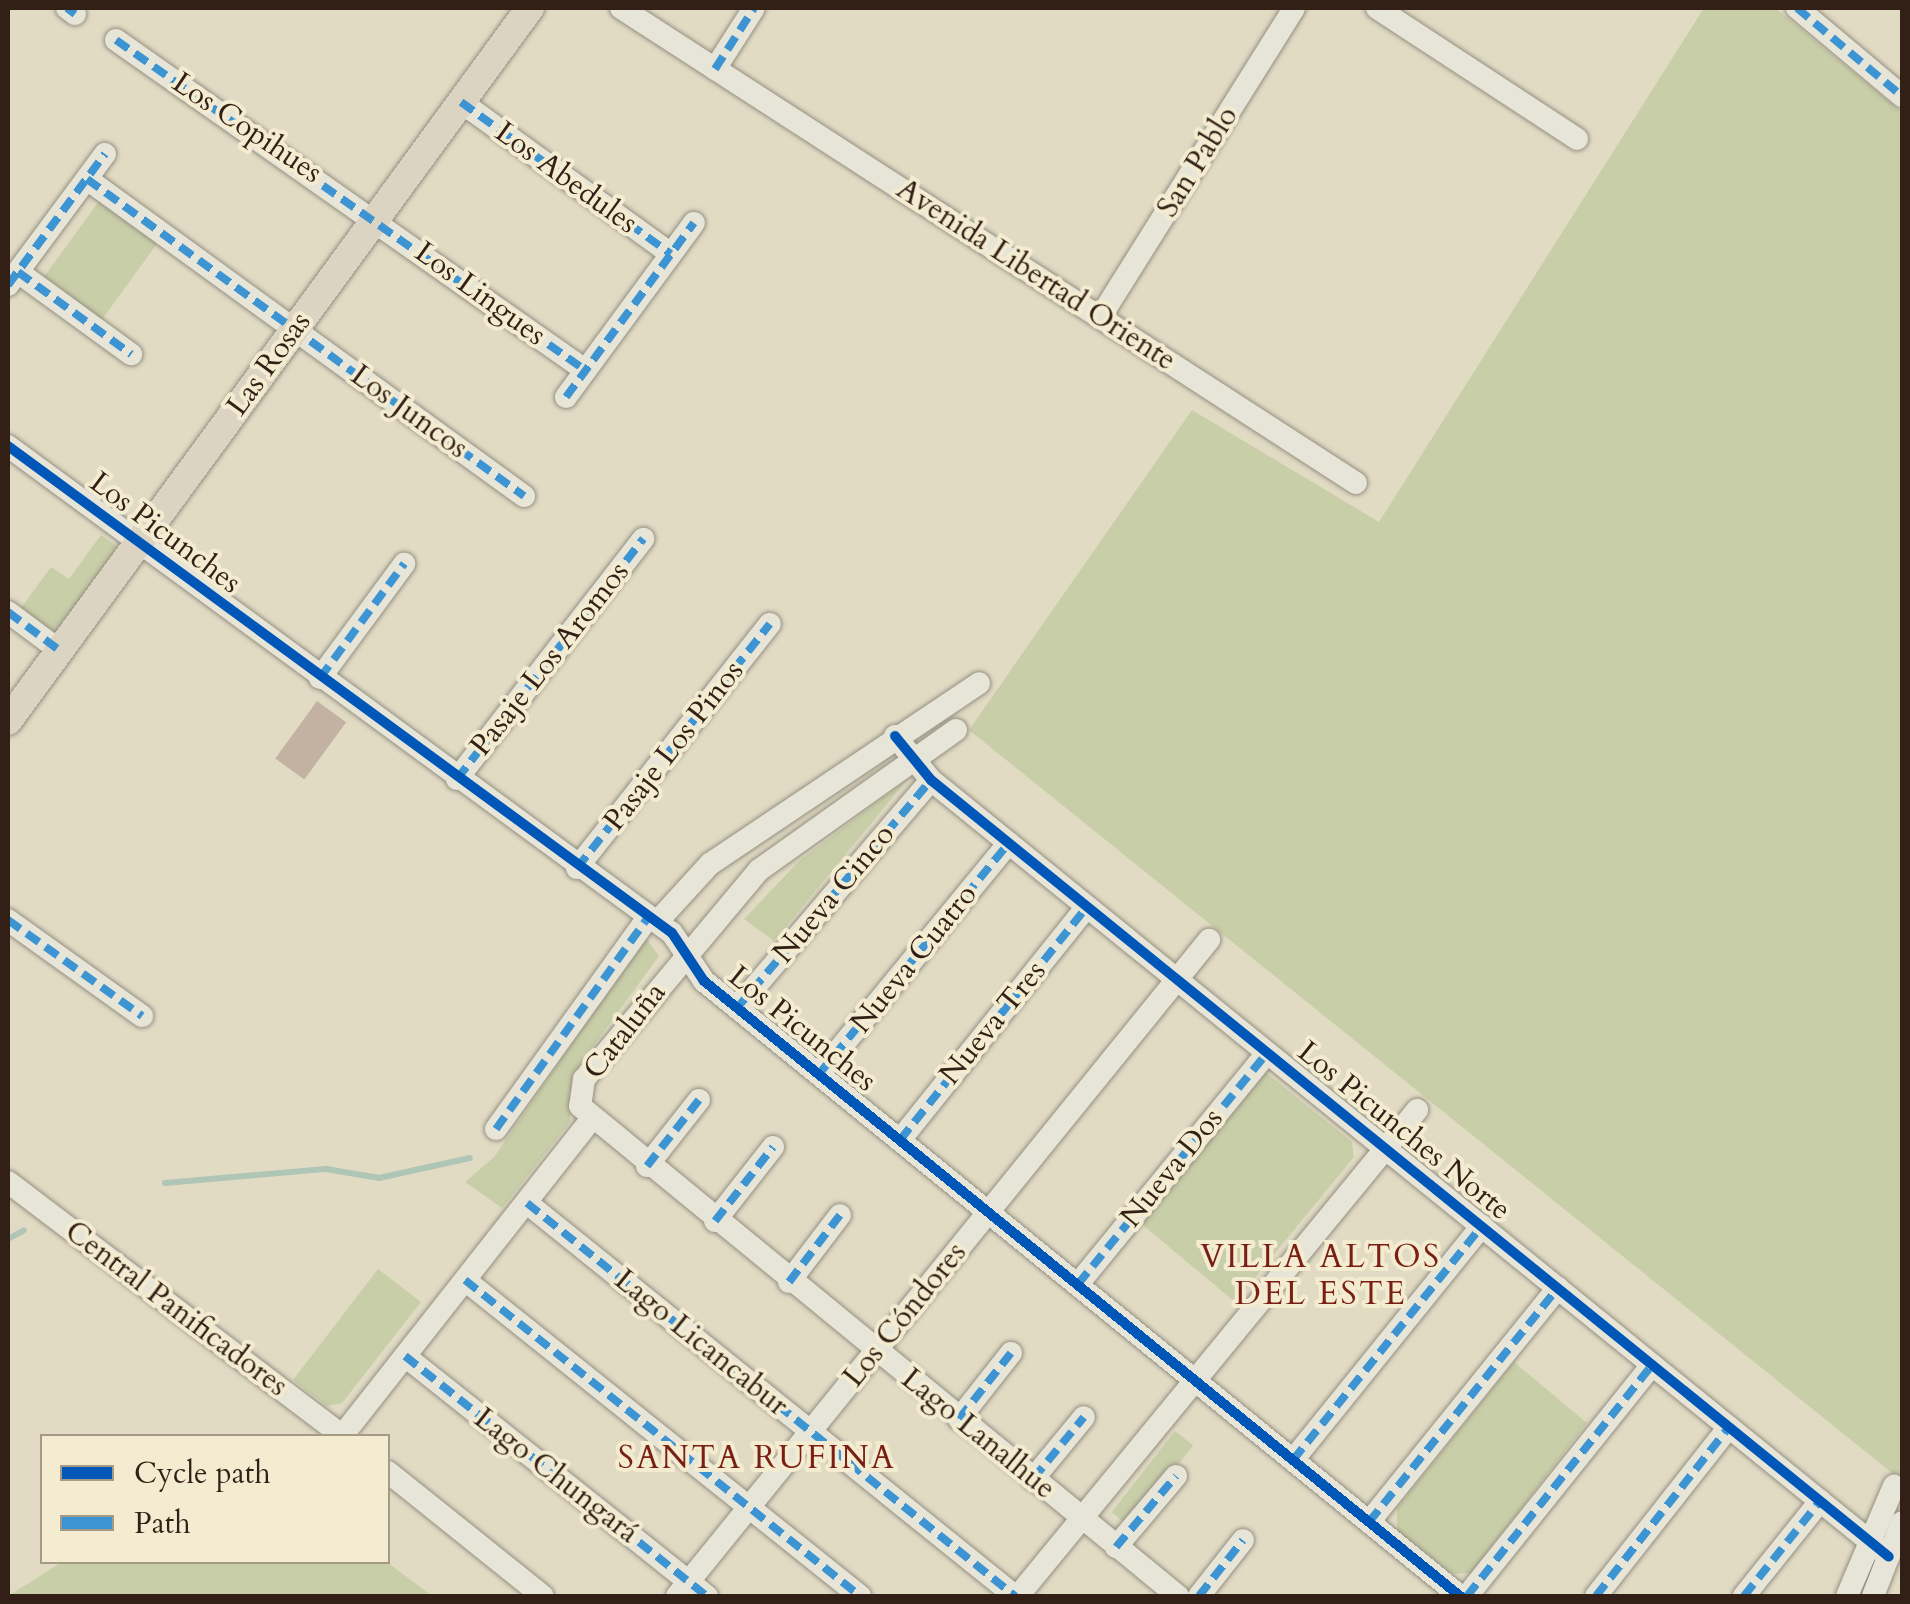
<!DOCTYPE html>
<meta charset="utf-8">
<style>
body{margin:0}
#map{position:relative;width:1910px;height:1604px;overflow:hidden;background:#e1dbc4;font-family:Cardo,serif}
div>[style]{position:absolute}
.green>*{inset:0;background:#c8cea8;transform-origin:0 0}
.stream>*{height:6px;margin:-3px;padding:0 3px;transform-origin:3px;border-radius:3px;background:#afc6b7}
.building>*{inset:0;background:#c3b2a2;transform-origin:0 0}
.roads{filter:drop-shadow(0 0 2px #958f80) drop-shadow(0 0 2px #958f80)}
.minor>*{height:22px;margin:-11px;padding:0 11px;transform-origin:11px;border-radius:11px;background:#e7e4d8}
.major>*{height:28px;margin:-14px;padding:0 14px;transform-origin:14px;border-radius:14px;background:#dbd4c3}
.quiet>*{height:8px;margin-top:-4px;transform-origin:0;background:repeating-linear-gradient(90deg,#3d94d3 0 15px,transparent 0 23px)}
.cycleway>*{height:10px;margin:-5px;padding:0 5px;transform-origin:5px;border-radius:5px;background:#0057b8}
span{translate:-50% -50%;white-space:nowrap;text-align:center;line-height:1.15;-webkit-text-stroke:8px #f3ecd1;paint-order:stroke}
.street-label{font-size:30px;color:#321f15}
.neighbourhood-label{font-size:32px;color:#7a1f14;letter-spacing:2.5px}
.frame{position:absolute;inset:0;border:10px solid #321f15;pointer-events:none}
.legend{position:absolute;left:40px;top:1434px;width:350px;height:130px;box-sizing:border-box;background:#f3ecd1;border:2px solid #a69a86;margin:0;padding:12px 18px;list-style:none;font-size:30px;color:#321f15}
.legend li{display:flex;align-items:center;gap:20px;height:50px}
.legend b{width:50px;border:2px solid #a69a86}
</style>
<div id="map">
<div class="green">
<i style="clip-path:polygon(1704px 8px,1775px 8px,1902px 112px,1902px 1481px,969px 730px,1192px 410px,1379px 522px)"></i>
<i style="left:102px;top:197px;width:72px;height:99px;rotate:36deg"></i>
<i style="clip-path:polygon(101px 535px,126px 553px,63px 639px,21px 608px,51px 567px,69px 579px)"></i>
<i style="clip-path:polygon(907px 780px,774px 941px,744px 919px,800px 860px)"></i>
<i style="clip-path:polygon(645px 937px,659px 956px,573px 1074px,570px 1122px,502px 1208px,465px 1182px,494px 1157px)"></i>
<i style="clip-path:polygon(1263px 1070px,1352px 1142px,1354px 1157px,1235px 1302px,1139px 1222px)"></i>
<i style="clip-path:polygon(378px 1269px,421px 1302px,342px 1403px,327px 1406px,293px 1380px)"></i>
<i style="clip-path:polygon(1514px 1362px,1587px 1423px,1471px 1573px,1453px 1574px,1397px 1531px,1397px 1508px)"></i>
<i style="left:1175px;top:1431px;width:23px;height:103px;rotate:38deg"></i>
<i style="clip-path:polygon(62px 1562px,387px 1562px,432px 1596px,8px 1596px)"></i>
</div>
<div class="stream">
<i style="left:165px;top:1183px;width:162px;rotate:-5deg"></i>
<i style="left:326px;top:1169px;width:54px;rotate:9.6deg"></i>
<i style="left:379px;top:1178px;width:93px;rotate:-12.4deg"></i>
<i style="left:8px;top:1239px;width:18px;rotate:-29deg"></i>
</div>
<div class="building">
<i style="left:317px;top:701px;width:36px;height:71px;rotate:36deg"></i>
</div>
<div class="roads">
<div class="minor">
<i style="left:67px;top:8px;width:10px;rotate:37deg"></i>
<i style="left:621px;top:8px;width:875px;rotate:32.87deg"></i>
<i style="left:1377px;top:8px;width:239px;rotate:33.2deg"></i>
<i style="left:1797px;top:8px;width:137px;rotate:40deg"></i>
<i style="left:116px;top:40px;width:573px;rotate:35.13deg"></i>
<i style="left:715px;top:69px;width:72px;rotate:-57.4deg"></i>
<i style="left:461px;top:102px;width:259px;rotate:35.9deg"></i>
<i style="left:87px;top:179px;width:540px;rotate:35.96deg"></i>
<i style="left:18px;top:272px;width:140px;rotate:36deg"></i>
<i style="left:8px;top:285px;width:163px;rotate:-53.5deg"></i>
<i style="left:1101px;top:316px;width:363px;rotate:-57.9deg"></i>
<i style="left:566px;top:397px;width:216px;rotate:-53.7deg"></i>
<i style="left:8px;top:446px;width:823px;rotate:36.26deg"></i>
<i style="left:672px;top:933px;width:58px;rotate:56.3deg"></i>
<i style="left:704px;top:981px;width:975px;rotate:39.13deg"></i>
<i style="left:8px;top:612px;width:64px;rotate:36.7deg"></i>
<i style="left:320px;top:678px;width:142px;rotate:-53.6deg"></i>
<i style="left:956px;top:730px;width:242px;rotate:144.6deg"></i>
<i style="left:759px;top:870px;width:273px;rotate:129.9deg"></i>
<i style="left:584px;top:1079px;width:27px;rotate:98deg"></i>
<i style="left:580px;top:1106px;width:773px;rotate:39.33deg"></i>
<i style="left:895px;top:736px;width:57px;rotate:50.7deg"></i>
<i style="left:931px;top:780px;width:1233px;rotate:39.04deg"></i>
<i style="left:457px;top:779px;width:304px;rotate:-52.2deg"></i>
<i style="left:577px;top:868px;width:311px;rotate:-51.7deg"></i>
<i style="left:8px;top:920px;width:165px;rotate:35.6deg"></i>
<i style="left:657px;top:922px;width:79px;rotate:-47.6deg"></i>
<i style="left:710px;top:864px;width:324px;rotate:-33.9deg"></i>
<i style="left:737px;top:1008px;width:299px;rotate:-49.6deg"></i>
<i style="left:819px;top:1074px;width:299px;rotate:-50.6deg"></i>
<i style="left:496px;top:1129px;width:259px;rotate:-54.3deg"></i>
<i style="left:900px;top:1140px;width:299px;rotate:-51.3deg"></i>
<i style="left:647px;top:1166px;width:84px;rotate:-51.8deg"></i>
<i style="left:8px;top:1182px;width:420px;rotate:37.2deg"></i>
<i style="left:527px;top:1203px;width:627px;rotate:38.85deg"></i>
<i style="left:715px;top:1221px;width:94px;rotate:-51.9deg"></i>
<i style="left:465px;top:1280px;width:506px;rotate:38.66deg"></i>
<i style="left:789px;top:1282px;width:84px;rotate:-52.7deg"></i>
<i style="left:1078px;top:1284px;width:298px;rotate:-50.7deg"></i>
<i style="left:405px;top:1356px;width:386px;rotate:38.5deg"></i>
<i style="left:959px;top:1419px;width:84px;rotate:-51.8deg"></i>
<i style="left:342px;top:1436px;width:401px;rotate:-51.8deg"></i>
<i style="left:1293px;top:1460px;width:301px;rotate:-51.1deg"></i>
<i style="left:388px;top:1472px;width:198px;rotate:38.7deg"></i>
<i style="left:1033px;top:1479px;width:80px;rotate:-50.6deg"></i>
<i style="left:1369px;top:1522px;width:301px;rotate:-51.1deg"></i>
<i style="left:1116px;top:1547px;width:93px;rotate:-49.8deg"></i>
<i style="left:677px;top:1596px;width:845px;rotate:-50.96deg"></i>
<i style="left:1018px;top:1596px;width:629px;rotate:-50.61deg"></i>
<i style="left:1199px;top:1596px;width:71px;rotate:-51.8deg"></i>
<i style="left:1467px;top:1596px;width:296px;rotate:-51.3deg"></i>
<i style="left:1596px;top:1596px;width:215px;rotate:-51.8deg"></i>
<i style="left:1744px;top:1596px;width:122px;rotate:-51.3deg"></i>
<i style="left:1847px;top:1596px;width:120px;rotate:-66.9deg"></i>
<i style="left:1873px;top:1596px;width:79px;rotate:-68.6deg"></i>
</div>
<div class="major">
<i style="left:8px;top:721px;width:884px;rotate:-53.79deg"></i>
</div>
</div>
<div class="quiet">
<i style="left:67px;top:8px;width:10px;rotate:37deg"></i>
<i style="left:1797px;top:8px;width:137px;rotate:40deg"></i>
<i style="left:116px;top:40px;width:573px;rotate:35.13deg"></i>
<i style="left:715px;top:69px;width:72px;rotate:-57.4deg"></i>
<i style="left:461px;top:102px;width:259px;rotate:35.9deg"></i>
<i style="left:87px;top:179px;width:540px;rotate:35.96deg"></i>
<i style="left:18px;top:272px;width:140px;rotate:36deg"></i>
<i style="left:8px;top:285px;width:163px;rotate:-53.5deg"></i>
<i style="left:566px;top:397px;width:216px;rotate:-53.7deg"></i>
<i style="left:8px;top:612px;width:64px;rotate:36.7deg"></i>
<i style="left:320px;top:678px;width:142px;rotate:-53.6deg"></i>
<i style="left:457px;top:779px;width:304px;rotate:-52.2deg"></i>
<i style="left:577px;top:868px;width:311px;rotate:-51.7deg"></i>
<i style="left:8px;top:920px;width:165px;rotate:35.6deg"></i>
<i style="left:737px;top:1008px;width:299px;rotate:-49.6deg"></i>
<i style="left:819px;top:1074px;width:299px;rotate:-50.6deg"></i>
<i style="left:496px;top:1129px;width:259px;rotate:-54.3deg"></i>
<i style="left:900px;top:1140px;width:299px;rotate:-51.3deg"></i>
<i style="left:647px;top:1166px;width:84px;rotate:-51.8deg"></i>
<i style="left:527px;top:1203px;width:627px;rotate:38.85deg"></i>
<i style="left:715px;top:1221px;width:94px;rotate:-51.9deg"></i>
<i style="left:465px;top:1280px;width:506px;rotate:38.66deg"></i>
<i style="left:789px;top:1282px;width:84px;rotate:-52.7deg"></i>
<i style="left:1078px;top:1284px;width:298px;rotate:-50.7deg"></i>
<i style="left:405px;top:1356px;width:386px;rotate:38.5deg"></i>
<i style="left:959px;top:1419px;width:84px;rotate:-51.8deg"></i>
<i style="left:1293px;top:1460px;width:301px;rotate:-51.1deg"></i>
<i style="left:1033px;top:1479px;width:80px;rotate:-50.6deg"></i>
<i style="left:1369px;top:1522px;width:301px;rotate:-51.1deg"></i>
<i style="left:1116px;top:1547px;width:93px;rotate:-49.8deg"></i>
<i style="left:1199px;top:1596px;width:71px;rotate:-51.8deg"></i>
<i style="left:1467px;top:1596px;width:296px;rotate:-51.3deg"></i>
<i style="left:1596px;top:1596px;width:215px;rotate:-51.8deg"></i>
<i style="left:1744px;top:1596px;width:122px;rotate:-51.3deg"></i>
</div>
<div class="cycleway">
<i style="left:8px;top:446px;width:823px;rotate:36.26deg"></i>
<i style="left:672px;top:933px;width:58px;rotate:56.3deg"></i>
<i style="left:704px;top:981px;width:975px;rotate:39.13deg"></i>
<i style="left:895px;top:736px;width:57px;rotate:50.7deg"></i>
<i style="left:931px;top:780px;width:1233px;rotate:39.04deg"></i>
</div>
<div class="street-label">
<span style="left:247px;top:128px;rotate:34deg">Los Copihues</span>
<span style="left:1198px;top:162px;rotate:-58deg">San Pablo</span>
<span style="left:566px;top:178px;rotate:36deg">Los Abedules</span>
<span style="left:1036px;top:275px;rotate:33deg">Avenida Libertad Oriente</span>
<span style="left:480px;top:294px;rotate:36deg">Los Lingues</span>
<span style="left:269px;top:364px;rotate:-54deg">Las Rosas</span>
<span style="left:409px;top:412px;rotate:36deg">Los Juncos</span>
<span style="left:165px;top:533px;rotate:37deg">Los Picunches</span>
<span style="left:550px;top:659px;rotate:-52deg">Pasaje Los Aromos</span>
<span style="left:674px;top:746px;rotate:-52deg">Pasaje Los Pinos</span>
<span style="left:834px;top:894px;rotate:-50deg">Nueva Cinco</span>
<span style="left:914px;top:959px;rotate:-51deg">Nueva Cuatro</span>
<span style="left:993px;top:1023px;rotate:-51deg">Nueva Tres</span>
<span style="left:802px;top:1029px;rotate:39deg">Los Picunches</span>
<span style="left:625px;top:1031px;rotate:-52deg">Cataluña</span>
<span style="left:1404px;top:1131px;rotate:39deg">Los Picunches Norte</span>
<span style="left:1172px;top:1168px;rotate:-51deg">Nueva Dos</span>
<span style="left:176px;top:1309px;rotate:37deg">Central Panificadores</span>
<span style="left:905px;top:1315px;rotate:-51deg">Los Cóndores</span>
<span style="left:701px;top:1343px;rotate:39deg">Lago Licancabur</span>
<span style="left:978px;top:1434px;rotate:39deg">Lago Lanalhue</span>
<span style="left:556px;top:1476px;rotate:38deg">Lago Chungará</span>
</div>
<div class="neighbourhood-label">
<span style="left:1321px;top:1276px">VILLA ALTOS<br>DEL ESTE</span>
<span style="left:757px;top:1458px">SANTA RUFINA</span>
</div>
<div class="frame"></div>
<ul class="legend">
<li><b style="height:12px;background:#0057b8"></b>Cycle path</li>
<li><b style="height:12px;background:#3d94d3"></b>Path</li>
</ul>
</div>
